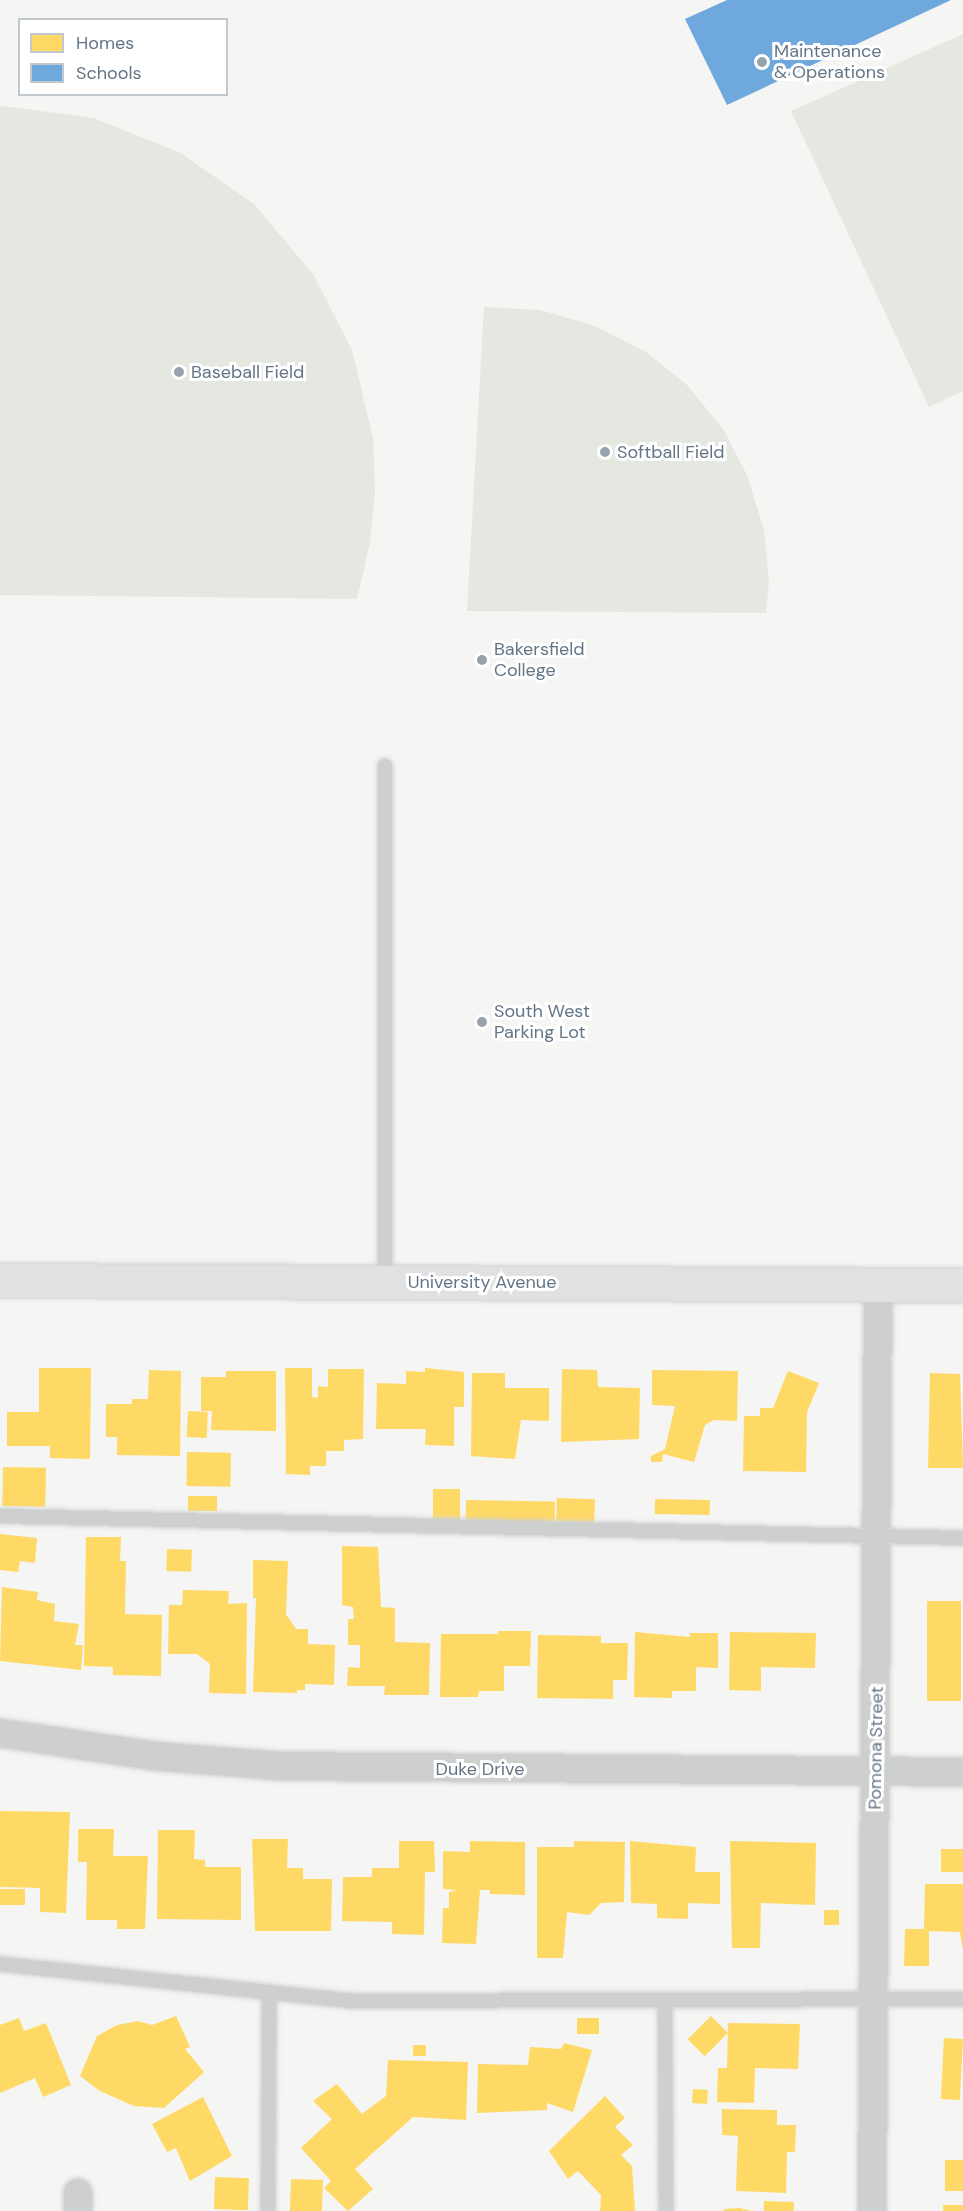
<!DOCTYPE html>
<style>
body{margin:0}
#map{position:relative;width:963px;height:2211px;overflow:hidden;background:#f5f5f3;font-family:"DM Sans",sans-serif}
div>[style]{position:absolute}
.green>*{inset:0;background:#e4e8e1}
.homes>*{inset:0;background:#ffd966;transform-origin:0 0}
.schools>*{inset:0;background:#6fa8dc}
.roads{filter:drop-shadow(0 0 2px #d0d2d3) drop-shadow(0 0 2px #d0d2d3)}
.lane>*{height:14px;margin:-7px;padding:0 7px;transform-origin:7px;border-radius:7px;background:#ced0d0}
.street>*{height:28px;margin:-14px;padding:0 14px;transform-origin:14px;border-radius:14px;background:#ced0d0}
.secondary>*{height:33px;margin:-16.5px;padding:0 16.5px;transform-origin:16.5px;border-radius:16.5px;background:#e1e1e2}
.dots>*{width:16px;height:16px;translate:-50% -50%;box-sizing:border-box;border:3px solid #fff;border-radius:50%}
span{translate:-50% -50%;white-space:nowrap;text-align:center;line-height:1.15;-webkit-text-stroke:6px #fff;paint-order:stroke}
.poi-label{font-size:18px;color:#637585}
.left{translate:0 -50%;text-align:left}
.street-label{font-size:18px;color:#637585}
.legend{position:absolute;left:18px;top:18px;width:210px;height:78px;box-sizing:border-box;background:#fff;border:2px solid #c1c8ce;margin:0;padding:8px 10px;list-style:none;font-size:18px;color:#637585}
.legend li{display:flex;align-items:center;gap:12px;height:30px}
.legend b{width:30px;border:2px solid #c1c8ce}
</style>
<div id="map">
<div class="green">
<i style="clip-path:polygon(963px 34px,963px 391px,929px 407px,791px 111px)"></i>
<i style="clip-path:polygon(3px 106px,94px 118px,179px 152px,254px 204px,313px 274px,352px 350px,373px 438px,375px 491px,370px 543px,357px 599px,0 595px,0 107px)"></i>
<i style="clip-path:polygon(484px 307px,540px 310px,595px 326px,646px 352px,687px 385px,723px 429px,747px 475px,764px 530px,769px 582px,766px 613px,467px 611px)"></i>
</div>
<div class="homes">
<i style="clip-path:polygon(39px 1368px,91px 1368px,90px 1459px,50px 1458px,50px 1446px,7px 1446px,7px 1412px,39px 1412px)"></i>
<i style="clip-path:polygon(285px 1368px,312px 1368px,312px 1397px,318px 1398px,318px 1386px,328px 1387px,328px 1369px,364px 1369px,363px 1439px,344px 1440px,344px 1451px,326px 1451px,326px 1466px,310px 1466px,310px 1475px,286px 1474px)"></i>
<i style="clip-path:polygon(425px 1368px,464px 1372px,464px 1407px,454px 1407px,454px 1446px,425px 1445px,426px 1429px,376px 1429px,377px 1383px,406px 1384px,406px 1371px,425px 1372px)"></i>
<i style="clip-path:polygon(562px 1369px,597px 1370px,598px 1387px,640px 1388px,639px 1439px,561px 1442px)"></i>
<i style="clip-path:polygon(149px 1370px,181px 1371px,180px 1456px,117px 1455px,117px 1437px,106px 1437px,106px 1404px,132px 1404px,132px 1399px,148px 1399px)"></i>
<i style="clip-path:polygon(652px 1370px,738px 1371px,737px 1421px,714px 1420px,705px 1425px,694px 1462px,663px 1454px,662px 1462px,651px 1462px,651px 1456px,665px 1449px,675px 1406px,652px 1405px)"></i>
<i style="clip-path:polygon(226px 1371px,276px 1371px,276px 1431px,211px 1430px,212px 1411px,201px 1411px,201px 1377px,226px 1377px)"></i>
<i style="clip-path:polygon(788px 1371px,819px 1383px,807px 1412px,806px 1472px,743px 1471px,744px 1416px,760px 1416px,760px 1408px,773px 1408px)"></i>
<i style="clip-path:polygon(472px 1373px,505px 1373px,505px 1388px,549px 1388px,549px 1421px,521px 1420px,515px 1459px,471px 1456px)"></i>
<i style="clip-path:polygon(930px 1373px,960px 1374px,963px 1468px,928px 1468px)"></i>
<i style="left:188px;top:1411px;width:20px;height:26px;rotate:3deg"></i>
<i style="left:187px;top:1452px;width:44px;height:34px;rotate:1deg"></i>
<i style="left:3px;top:1467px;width:43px;height:39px;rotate:1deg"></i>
<i style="left:433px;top:1489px;width:27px;height:31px"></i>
<i style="left:188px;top:1496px;width:29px;height:15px"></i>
<i style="left:557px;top:1498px;width:38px;height:23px;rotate:2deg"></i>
<i style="left:655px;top:1499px;width:55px;height:15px;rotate:1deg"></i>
<i style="left:466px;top:1500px;width:89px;height:21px;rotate:1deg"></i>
<i style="clip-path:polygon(0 1534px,37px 1538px,35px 1563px,20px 1561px,18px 1572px,0 1570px)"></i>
<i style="clip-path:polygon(86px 1537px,121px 1537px,120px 1561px,126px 1561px,125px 1614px,162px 1615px,161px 1676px,113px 1675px,113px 1667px,84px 1666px)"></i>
<i style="clip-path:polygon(342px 1546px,378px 1547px,381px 1607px,395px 1608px,395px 1642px,430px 1643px,429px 1695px,384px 1695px,385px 1686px,347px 1686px,348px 1667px,360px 1668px,360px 1645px,348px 1645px,348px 1619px,354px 1619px,353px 1607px,342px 1605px)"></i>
<i style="left:167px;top:1549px;width:25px;height:22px;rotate:2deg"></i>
<i style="clip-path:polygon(253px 1560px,288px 1561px,286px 1614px,296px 1629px,308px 1629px,308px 1644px,335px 1645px,334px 1685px,305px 1684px,305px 1690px,297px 1690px,297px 1693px,253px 1692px,256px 1598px,253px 1598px)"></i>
<i style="clip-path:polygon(2px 1587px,38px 1592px,37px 1600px,55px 1604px,54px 1621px,79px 1624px,75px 1645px,83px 1645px,81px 1670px,0 1661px)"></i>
<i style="clip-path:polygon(183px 1590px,229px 1591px,228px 1604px,247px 1603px,246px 1694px,209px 1693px,210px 1664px,197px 1654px,168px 1654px,169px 1605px,182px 1605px)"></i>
<i style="left:927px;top:1601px;width:34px;height:100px"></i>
<i style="clip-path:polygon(498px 1631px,531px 1631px,530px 1666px,504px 1666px,504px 1691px,479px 1691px,478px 1697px,440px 1697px,441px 1634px,498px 1634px)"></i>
<i style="clip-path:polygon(635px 1632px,690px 1637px,690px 1633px,718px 1633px,718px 1668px,696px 1667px,696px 1691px,672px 1691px,672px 1698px,634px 1697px)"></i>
<i style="clip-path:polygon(730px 1632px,816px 1633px,815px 1668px,761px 1667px,761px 1691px,729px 1690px)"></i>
<i style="clip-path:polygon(538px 1635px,601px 1636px,601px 1643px,628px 1643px,627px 1680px,613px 1680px,613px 1699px,537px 1698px)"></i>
<i style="clip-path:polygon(0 1811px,70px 1812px,66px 1913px,40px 1912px,40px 1888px,0 1887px)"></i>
<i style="clip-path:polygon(78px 1829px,114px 1829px,113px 1856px,148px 1856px,145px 1929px,117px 1929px,117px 1920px,86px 1920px,87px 1862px,78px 1862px)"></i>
<i style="clip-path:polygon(158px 1830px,195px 1830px,194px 1859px,205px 1860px,205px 1867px,241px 1867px,241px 1920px,157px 1919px)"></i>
<i style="clip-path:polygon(252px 1839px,288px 1839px,287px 1868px,303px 1868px,303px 1879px,332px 1879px,331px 1931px,255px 1931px)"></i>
<i style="clip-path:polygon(399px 1841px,434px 1841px,435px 1872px,425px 1872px,424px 1935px,392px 1934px,392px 1922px,342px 1921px,343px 1877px,372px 1877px,372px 1868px,399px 1868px)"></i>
<i style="clip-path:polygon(470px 1841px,525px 1842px,525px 1895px,490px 1894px,490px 1890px,480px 1890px,476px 1944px,442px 1943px,443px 1908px,449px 1908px,449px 1892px,457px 1890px,443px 1889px,443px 1851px,470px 1852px)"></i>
<i style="clip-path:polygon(574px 1841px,625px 1842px,624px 1902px,601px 1903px,589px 1915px,567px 1912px,563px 1958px,537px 1958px,537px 1847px,574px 1847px)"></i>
<i style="clip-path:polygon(630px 1841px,696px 1847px,695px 1872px,720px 1872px,720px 1904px,688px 1903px,688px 1919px,657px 1918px,657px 1904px,631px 1903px)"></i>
<i style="clip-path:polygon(730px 1841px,816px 1843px,815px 1905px,761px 1903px,760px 1948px,732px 1948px)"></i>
<i style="left:941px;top:1849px;width:22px;height:23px"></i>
<i style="clip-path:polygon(925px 1884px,963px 1884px,963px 1951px,960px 1932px,929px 1931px,929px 1966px,904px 1966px,905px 1929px,924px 1929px)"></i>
<i style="left:0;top:1889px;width:25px;height:16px"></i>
<i style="left:824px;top:1910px;width:15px;height:15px"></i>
<i style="clip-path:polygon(176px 2016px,190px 2047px,185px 2049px,204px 2072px,164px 2108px,134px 2106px,100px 2091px,80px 2076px,97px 2036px,117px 2025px,138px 2021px,152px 2025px)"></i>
<i style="left:711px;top:2016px;width:24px;height:33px;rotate:45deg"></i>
<i style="clip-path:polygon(19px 2018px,24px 2031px,46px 2023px,71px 2085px,43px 2097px,35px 2078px,0 2093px,0 2025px)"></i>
<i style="left:577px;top:2018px;width:22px;height:16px"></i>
<i style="clip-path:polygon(728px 2023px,800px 2024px,798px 2069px,755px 2068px,754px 2103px,717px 2102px,718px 2068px,727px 2068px)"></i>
<i style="left:944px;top:2038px;width:19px;height:61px;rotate:3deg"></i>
<i style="clip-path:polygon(564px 2043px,592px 2050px,573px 2112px,547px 2103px,547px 2110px,477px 2113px,478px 2064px,528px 2065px,530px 2047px,561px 2049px)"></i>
<i style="left:413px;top:2045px;width:13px;height:11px"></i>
<i style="clip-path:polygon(388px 2060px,468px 2062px,466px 2120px,413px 2117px,355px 2169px,373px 2189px,348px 2211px,324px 2188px,331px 2181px,301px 2148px,332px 2119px,313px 2101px,337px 2084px,362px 2114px,386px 2096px)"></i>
<i style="left:693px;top:2089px;width:15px;height:14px;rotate:4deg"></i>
<i style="clip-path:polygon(605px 2096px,625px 2118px,615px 2127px,633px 2145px,621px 2155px,632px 2166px,635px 2211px,600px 2211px,601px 2195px,578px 2171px,568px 2179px,549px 2151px)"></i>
<i style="clip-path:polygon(203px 2097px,232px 2156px,190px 2181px,176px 2148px,167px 2152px,152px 2124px)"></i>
<i style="clip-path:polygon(722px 2109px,777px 2110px,777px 2125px,796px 2125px,795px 2152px,787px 2152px,786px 2193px,736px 2191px,738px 2136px,722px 2135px)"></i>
<i style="left:945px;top:2160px;width:18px;height:31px"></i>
<i style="left:215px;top:2177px;width:34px;height:32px;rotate:2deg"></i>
<i style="left:291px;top:2179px;width:32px;height:32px;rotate:2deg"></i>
<i style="left:764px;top:2201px;width:30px;height:10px;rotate:2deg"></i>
<i style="left:943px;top:2205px;width:20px;height:6px"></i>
<i style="clip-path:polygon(740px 2208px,751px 2211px,724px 2211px,724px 2209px)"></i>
</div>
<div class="schools">
<i style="clip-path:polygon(727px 0,951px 0,727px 105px,685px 19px)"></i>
</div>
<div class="roads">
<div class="lane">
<i style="left:385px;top:766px;width:516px;rotate:90deg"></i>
<i style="left:0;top:1516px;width:963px;rotate:1.31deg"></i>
<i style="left:0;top:1964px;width:352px;rotate:6deg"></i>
<i style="left:350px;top:2001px;width:613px;rotate:-0.19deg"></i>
<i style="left:665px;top:2000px;width:211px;rotate:89.7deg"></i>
<i style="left:268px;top:2211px;width:219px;rotate:-89.7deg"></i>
</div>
<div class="street">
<i style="left:0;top:1733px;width:155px;rotate:8.5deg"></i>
<i style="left:153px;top:1756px;width:126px;rotate:4.5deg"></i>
<i style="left:279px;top:1766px;width:684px;rotate:0.5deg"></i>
<i style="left:78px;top:2211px;width:18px;rotate:-90deg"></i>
<i style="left:872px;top:2211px;width:927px;rotate:-89.63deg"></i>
</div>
<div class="secondary">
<i style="left:0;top:1280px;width:963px;rotate:0.3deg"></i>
</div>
</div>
<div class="dots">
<i style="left:762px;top:62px;background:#96a2ac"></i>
<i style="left:179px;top:372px;background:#96a2ac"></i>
<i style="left:605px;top:452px;background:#96a2ac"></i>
<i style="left:482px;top:660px;background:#96a2ac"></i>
<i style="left:482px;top:1022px;background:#96a2ac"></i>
</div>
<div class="poi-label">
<span class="left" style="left:774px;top:62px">Maintenance<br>&amp; Operations</span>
<span class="left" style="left:191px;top:372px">Baseball Field</span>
<span class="left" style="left:617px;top:452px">Softball Field</span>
<span class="left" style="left:494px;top:660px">Bakersfield<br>College</span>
<span class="left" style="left:494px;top:1022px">South West<br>Parking Lot</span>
</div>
<div class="street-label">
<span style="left:482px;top:1282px">University Avenue</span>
<span style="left:876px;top:1748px;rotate:-89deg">Pomona Street</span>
<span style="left:480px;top:1769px">Duke Drive</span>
</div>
<ul class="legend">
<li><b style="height:16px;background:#ffd966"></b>Homes</li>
<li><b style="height:16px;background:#6fa8dc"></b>Schools</li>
</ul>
</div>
